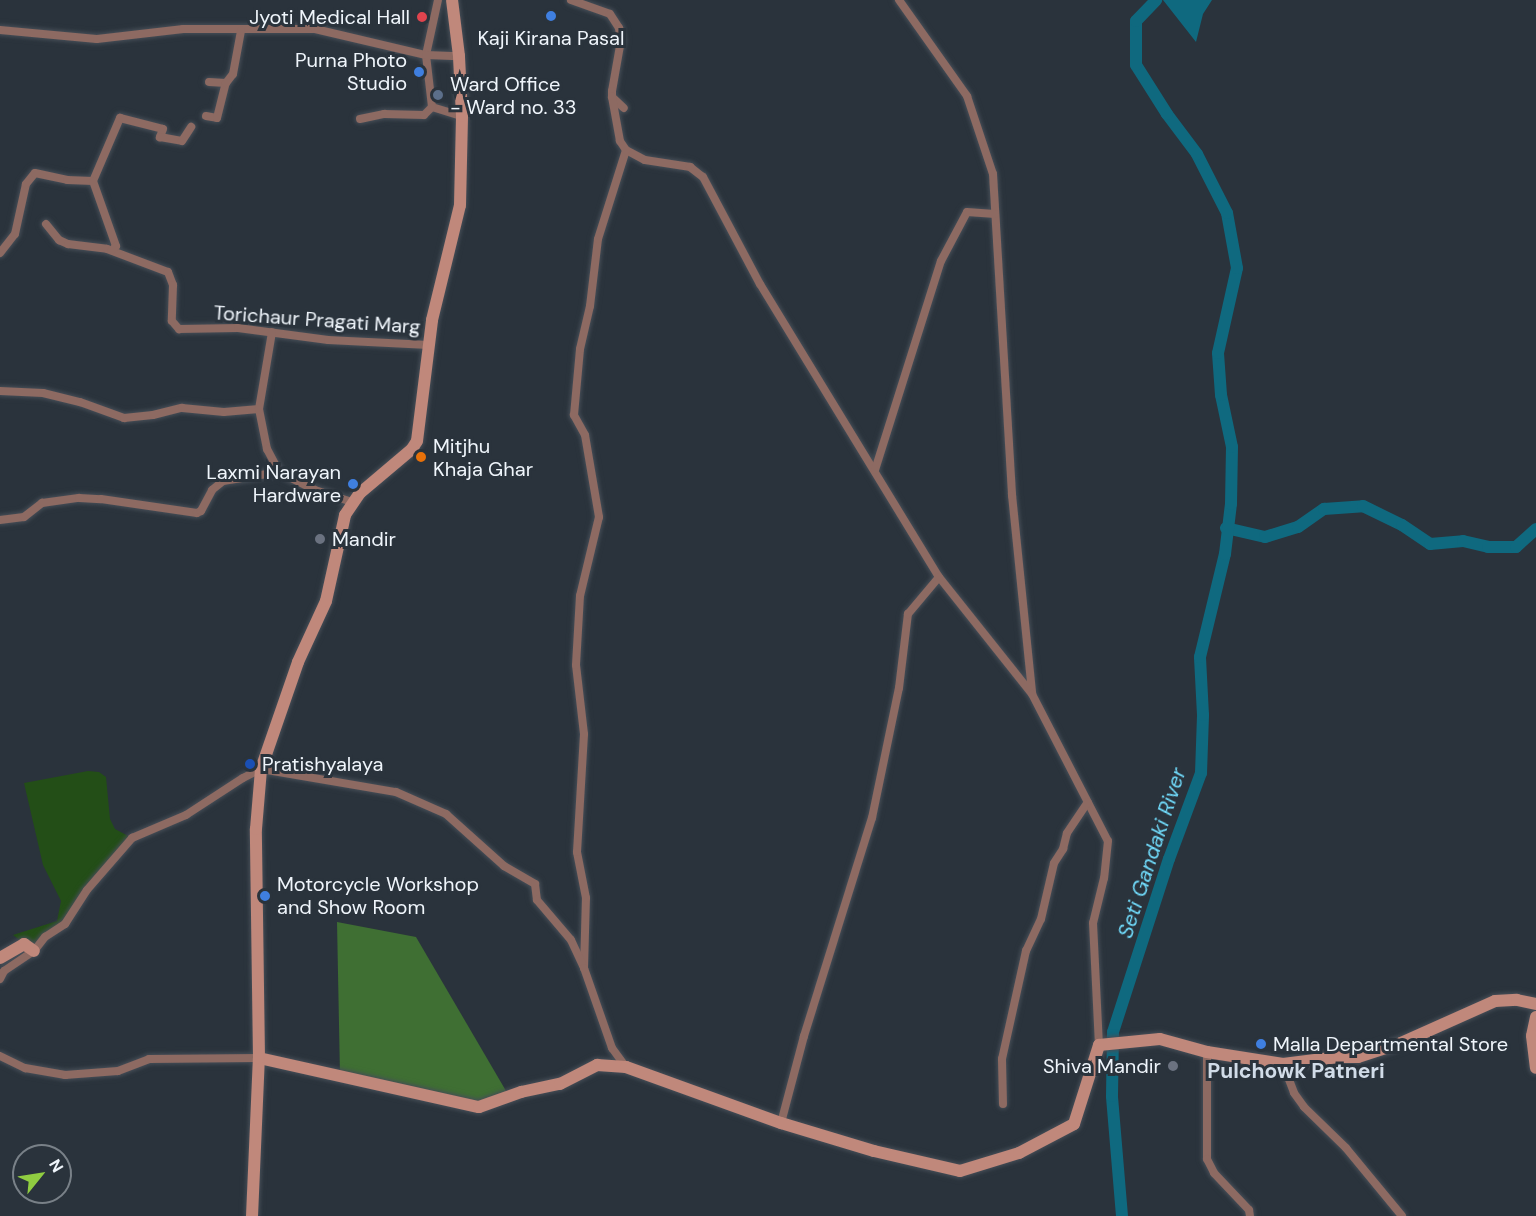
<!DOCTYPE html>
<style>
body{margin:0}
#map{position:relative;width:1536px;height:1216px;overflow:hidden;background:#2a333c;font-family:"DM Sans",sans-serif}
div>[style]{position:absolute}
.green>*{inset:0;background:#234e17}
.forest>*{inset:0;background:#3f6f33}
.water>*{inset:0;background:#0f697f}
.river>*{height:12px;margin:-6px;padding:0 6px;transform-origin:6px;border-radius:6px;background:#0f697f}
.roads{filter:drop-shadow(0 0 2px #464e57) drop-shadow(0 0 2px #464e57)}
.street>*{height:8px;margin:-4px;padding:0 4px;transform-origin:4px;border-radius:4px;background:#8d6a62}
.secondary>*{height:12px;margin:-6px;padding:0 6px;transform-origin:6px;border-radius:6px;background:#c0887b}
.dots>*{width:16px;height:16px;translate:-50% -50%;box-sizing:border-box;border:3px solid #2a333c;border-radius:50%}
span{translate:-50% -50%;white-space:nowrap;text-align:center;line-height:1.15;-webkit-text-stroke:6px #2a333c;paint-order:stroke}
.poi-label{font-size:20px;color:#eff5fb}
.right{translate:-100% -50%;text-align:right}
.left{translate:0 -50%;text-align:left}
.street-label{font-size:20px;color:#eff5fb}
.water-label{font-size:21px;color:#71dcfc;font-style:italic}
.neighbourhood-label{font-size:21px;color:#d1dce8;font-weight:700}
.north{position:absolute;left:12px;top:1144px;width:60px;height:60px;box-sizing:border-box;background:#2a333c;border:2px solid #798188;border-radius:50%;rotate:60deg;font-size:16px;font-weight:700;line-height:24px;text-align:center;color:#eff5fb}
.north::after{content:'';display:block;margin:auto;width:21px;height:27px;background:#90cd41;clip-path:polygon(50% 0,100% 100%,50% 72%,0 100%)}
</style>
<div id="map">
<div class="green">
<i style="clip-path:polygon(88px 771px,99px 772px,106px 777px,110px 819px,115px 829px,132px 838px,65px 924px,34px 951px,13px 935px,57px 921px,61px 901px,43px 865px,24px 783px)"></i>
</div>
<div class="forest">
<i style="clip-path:polygon(337px 922px,416px 937px,509px 1096px,487px 1106px,340px 1075px)"></i>
</div>
<div class="water">
<i style="clip-path:polygon(1163px 0,1212px 0,1203px 14px,1196px 42px)"></i>
</div>
<div class="river">
<i style="left:1226px;top:528px;width:40px;rotate:13deg"></i>
<i style="left:1265px;top:537px;width:34px;rotate:-17deg"></i>
<i style="left:1298px;top:527px;width:32px;rotate:-35deg"></i>
<i style="left:1324px;top:509px;width:39px;rotate:-4deg"></i>
<i style="left:1363px;top:506px;width:43px;rotate:26deg"></i>
<i style="left:1402px;top:525px;width:34px;rotate:34deg"></i>
<i style="left:1430px;top:544px;width:33px;rotate:-5deg"></i>
<i style="left:1463px;top:541px;width:26px;rotate:13deg"></i>
<i style="left:1488px;top:547px;width:28px"></i>
<i style="left:1516px;top:547px;width:27px;rotate:-42deg"></i>
<i style="left:1122px;top:1216px;width:120px;rotate:-94.8deg"></i>
<i style="left:1112px;top:1096px;width:64px;rotate:-89.1deg"></i>
<i style="left:1113px;top:1032px;width:182px;rotate:-72.1deg"></i>
<i style="left:1169px;top:859px;width:92px;rotate:-69.6deg"></i>
<i style="left:1201px;top:773px;width:58px;rotate:-88deg"></i>
<i style="left:1203px;top:715px;width:58px;rotate:-93deg"></i>
<i style="left:1200px;top:657px;width:106px;rotate:-76.4deg"></i>
<i style="left:1225px;top:554px;width:50px;rotate:-83.2deg"></i>
<i style="left:1231px;top:504px;width:57px;rotate:-89deg"></i>
<i style="left:1232px;top:447px;width:53px;rotate:-101.9deg"></i>
<i style="left:1221px;top:395px;width:42px;rotate:-94.1deg"></i>
<i style="left:1218px;top:353px;width:87px;rotate:-77.4deg"></i>
<i style="left:1237px;top:268px;width:56px;rotate:-100.3deg"></i>
<i style="left:1227px;top:213px;width:66px;rotate:-117deg"></i>
<i style="left:1197px;top:154px;width:50px;rotate:-126.9deg"></i>
<i style="left:1167px;top:114px;width:58px;rotate:-122.3deg"></i>
<i style="left:1136px;top:65px;width:44px;rotate:-90deg"></i>
<i style="left:1136px;top:21px;width:29px;rotate:-46deg"></i>
</div>
<div class="roads">
<div class="street">
<i style="left:438px;top:0;width:56px;rotate:102.3deg"></i>
<i style="left:426px;top:55px;width:52px;rotate:83.4deg"></i>
<i style="left:432px;top:107px;width:31px;rotate:17deg"></i>
<i style="left:571px;top:0;width:41px;rotate:19.7deg"></i>
<i style="left:610px;top:14px;width:17px;rotate:57deg"></i>
<i style="left:619px;top:28px;width:12px;rotate:81deg"></i>
<i style="left:621px;top:40px;width:52px;rotate:100deg"></i>
<i style="left:612px;top:91px;width:6px;rotate:90deg"></i>
<i style="left:612px;top:97px;width:16px;rotate:43deg"></i>
<i style="left:899px;top:0;width:118px;rotate:54.7deg"></i>
<i style="left:967px;top:96px;width:82px;rotate:71.6deg"></i>
<i style="left:993px;top:174px;width:322px;rotate:86.6deg"></i>
<i style="left:1012px;top:495px;width:199px;rotate:84.2deg"></i>
<i style="left:0;top:30px;width:97px;rotate:5.3deg"></i>
<i style="left:97px;top:39px;width:87px;rotate:-6.6deg"></i>
<i style="left:183px;top:29px;width:132px"></i>
<i style="left:315px;top:29px;width:114px;rotate:13.2deg"></i>
<i style="left:426px;top:55px;width:33px;rotate:2deg"></i>
<i style="left:209px;top:82px;width:17px;rotate:3deg"></i>
<i style="left:206px;top:116px;width:11px;rotate:10deg"></i>
<i style="left:217px;top:118px;width:36px;rotate:-76deg"></i>
<i style="left:226px;top:83px;width:11px;rotate:-52deg"></i>
<i style="left:233px;top:74px;width:44px;rotate:-79.5deg"></i>
<i style="left:360px;top:119px;width:25px;rotate:-12deg"></i>
<i style="left:384px;top:114px;width:40px;rotate:1.4deg"></i>
<i style="left:424px;top:115px;width:11px;rotate:-45deg"></i>
<i style="left:626px;top:150px;width:21px;rotate:28deg"></i>
<i style="left:645px;top:160px;width:46px;rotate:8.8deg"></i>
<i style="left:690px;top:167px;width:16px;rotate:38deg"></i>
<i style="left:703px;top:177px;width:121px;rotate:62deg"></i>
<i style="left:760px;top:284px;width:343px;rotate:58.6deg"></i>
<i style="left:939px;top:577px;width:149px;rotate:51.5deg"></i>
<i style="left:1032px;top:694px;width:165px;rotate:62.7deg"></i>
<i style="left:1108px;top:841px;width:37px;rotate:96deg"></i>
<i style="left:1104px;top:878px;width:46px;rotate:103.7deg"></i>
<i style="left:1093px;top:923px;width:122px;rotate:87.2deg"></i>
<i style="left:93px;top:181px;width:69px;rotate:-66.8deg"></i>
<i style="left:120px;top:118px;width:44px;rotate:14.3deg"></i>
<i style="left:163px;top:129px;width:9px;rotate:111deg"></i>
<i style="left:160px;top:137px;width:22px;rotate:10deg"></i>
<i style="left:182px;top:141px;width:17px;rotate:-57deg"></i>
<i style="left:46px;top:224px;width:21px;rotate:51deg"></i>
<i style="left:59px;top:240px;width:10px;rotate:24deg"></i>
<i style="left:68px;top:244px;width:39px;rotate:7deg"></i>
<i style="left:107px;top:249px;width:65px;rotate:20.7deg"></i>
<i style="left:168px;top:272px;width:14px;rotate:69deg"></i>
<i style="left:173px;top:285px;width:36px;rotate:92deg"></i>
<i style="left:172px;top:321px;width:11px;rotate:49deg"></i>
<i style="left:179px;top:329px;width:59px;rotate:-1deg"></i>
<i style="left:238px;top:328px;width:91px;rotate:7.6deg"></i>
<i style="left:328px;top:340px;width:101px;rotate:2.8deg"></i>
<i style="left:0;top:253px;width:24px;rotate:-52deg"></i>
<i style="left:15px;top:234px;width:51px;rotate:-77.6deg"></i>
<i style="left:26px;top:184px;width:14px;rotate:-51deg"></i>
<i style="left:35px;top:173px;width:33px;rotate:12deg"></i>
<i style="left:67px;top:180px;width:26px;rotate:2deg"></i>
<i style="left:93px;top:181px;width:69px;rotate:70.5deg"></i>
<i style="left:116px;top:246px;width:6px;rotate:135deg"></i>
<i style="left:0;top:391px;width:43px;rotate:2.7deg"></i>
<i style="left:43px;top:393px;width:38px;rotate:14deg"></i>
<i style="left:80px;top:402px;width:47px;rotate:20deg"></i>
<i style="left:124px;top:418px;width:29px;rotate:-6deg"></i>
<i style="left:153px;top:415px;width:30px;rotate:-14deg"></i>
<i style="left:182px;top:408px;width:42px;rotate:5.4deg"></i>
<i style="left:224px;top:412px;width:35px;rotate:-5deg"></i>
<i style="left:259px;top:409px;width:41px;rotate:78.7deg"></i>
<i style="left:267px;top:449px;width:26px;rotate:62deg"></i>
<i style="left:279px;top:472px;width:40px;rotate:26.6deg"></i>
<i style="left:315px;top:490px;width:39px;rotate:18deg"></i>
<i style="left:259px;top:409px;width:78px;rotate:-80.4deg"></i>
<i style="left:875px;top:470px;width:219px;rotate:-72.5deg"></i>
<i style="left:941px;top:261px;width:55px;rotate:-62deg"></i>
<i style="left:967px;top:212px;width:28px;rotate:4deg"></i>
<i style="left:0;top:520px;width:24px;rotate:-7deg"></i>
<i style="left:24px;top:517px;width:23px;rotate:-38deg"></i>
<i style="left:42px;top:503px;width:37px;rotate:-8deg"></i>
<i style="left:79px;top:498px;width:22px;rotate:3deg"></i>
<i style="left:101px;top:499px;width:97px;rotate:8.3deg"></i>
<i style="left:197px;top:513px;width:4px;rotate:-27deg"></i>
<i style="left:201px;top:511px;width:24px;rotate:-62deg"></i>
<i style="left:212px;top:490px;width:14px;rotate:-39deg"></i>
<i style="left:223px;top:481px;width:57px;rotate:-9.1deg"></i>
<i style="left:584px;top:968px;width:70px;rotate:-88.4deg"></i>
<i style="left:586px;top:898px;width:47px;rotate:-101.1deg"></i>
<i style="left:577px;top:852px;width:118px;rotate:-86.6deg"></i>
<i style="left:584px;top:734px;width:69px;rotate:-96.6deg"></i>
<i style="left:576px;top:665px;width:69px;rotate:-86.7deg"></i>
<i style="left:580px;top:596px;width:81px;rotate:-76.5deg"></i>
<i style="left:599px;top:517px;width:83px;rotate:-99.7deg"></i>
<i style="left:585px;top:435px;width:23px;rotate:-119deg"></i>
<i style="left:574px;top:415px;width:66px;rotate:-84.8deg"></i>
<i style="left:580px;top:349px;width:44px;rotate:-76.9deg"></i>
<i style="left:590px;top:306px;width:67px;rotate:-83.2deg"></i>
<i style="left:598px;top:239px;width:93px;rotate:-72.5deg"></i>
<i style="left:626px;top:150px;width:11px;rotate:-124deg"></i>
<i style="left:620px;top:141px;width:45px;rotate:-100.3deg"></i>
<i style="left:0;top:979px;width:9px;rotate:-63deg"></i>
<i style="left:4px;top:971px;width:36px;rotate:-34deg"></i>
<i style="left:34px;top:951px;width:18px;rotate:-52deg"></i>
<i style="left:45px;top:937px;width:24px;rotate:-33deg"></i>
<i style="left:65px;top:924px;width:40px;rotate:-57.1deg"></i>
<i style="left:87px;top:890px;width:69px;rotate:-49.1deg"></i>
<i style="left:132px;top:838px;width:59px;rotate:-23.1deg"></i>
<i style="left:186px;top:815px;width:68px;rotate:-33deg"></i>
<i style="left:243px;top:778px;width:20px;rotate:-27deg"></i>
<i style="left:261px;top:769px;width:137px;rotate:9.7deg"></i>
<i style="left:396px;top:792px;width:55px;rotate:23.7deg"></i>
<i style="left:446px;top:814px;width:78px;rotate:41.9deg"></i>
<i style="left:504px;top:866px;width:36px;rotate:30deg"></i>
<i style="left:535px;top:884px;width:16px;rotate:83deg"></i>
<i style="left:537px;top:900px;width:52px;rotate:49.6deg"></i>
<i style="left:571px;top:940px;width:31px;rotate:65deg"></i>
<i style="left:584px;top:968px;width:85px;rotate:70.7deg"></i>
<i style="left:612px;top:1048px;width:24px;rotate:54deg"></i>
<i style="left:1207px;top:1052px;width:107px;rotate:90deg"></i>
<i style="left:1207px;top:1159px;width:16px;rotate:63deg"></i>
<i style="left:1214px;top:1173px;width:51px;rotate:46.6deg"></i>
<i style="left:1249px;top:1210px;width:6px;rotate:81deg"></i>
<i style="left:0;top:1056px;width:28px;rotate:26deg"></i>
<i style="left:25px;top:1068px;width:41px;rotate:9.9deg"></i>
<i style="left:65px;top:1075px;width:53px;rotate:-4.3deg"></i>
<i style="left:118px;top:1071px;width:33px;rotate:-21deg"></i>
<i style="left:149px;top:1059px;width:110px;rotate:-0.5deg"></i>
<i style="left:1283px;top:1064px;width:31px;rotate:69deg"></i>
<i style="left:1294px;top:1093px;width:17px;rotate:54deg"></i>
<i style="left:1304px;top:1107px;width:59px;rotate:44.3deg"></i>
<i style="left:1346px;top:1148px;width:88px;rotate:50.5deg"></i>
<i style="left:1003px;top:1104px;width:45px;rotate:-91.3deg"></i>
<i style="left:1002px;top:1059px;width:111px;rotate:-77.5deg"></i>
<i style="left:1026px;top:951px;width:35px;rotate:-65deg"></i>
<i style="left:1041px;top:919px;width:57px;rotate:-76.9deg"></i>
<i style="left:1054px;top:863px;width:17px;rotate:-57deg"></i>
<i style="left:1063px;top:849px;width:16px;rotate:-76deg"></i>
<i style="left:1067px;top:833px;width:37px;rotate:-56deg"></i>
<i style="left:781px;top:1123px;width:90px;rotate:-75.2deg"></i>
<i style="left:804px;top:1036px;width:228px;rotate:-72.7deg"></i>
<i style="left:872px;top:818px;width:133px;rotate:-78.3deg"></i>
<i style="left:899px;top:688px;width:75px;rotate:-83.1deg"></i>
<i style="left:908px;top:614px;width:48px;rotate:-50deg"></i>
</div>
<div class="secondary">
<i style="left:0;top:958px;width:28px;rotate:-30deg"></i>
<i style="left:24px;top:944px;width:12px;rotate:35deg"></i>
<i style="left:1536px;top:1017px;width:19px;rotate:102deg"></i>
<i style="left:1532px;top:1036px;width:32px;rotate:83deg"></i>
<i style="left:259px;top:1058px;width:225px;rotate:12.6deg"></i>
<i style="left:479px;top:1107px;width:45px;rotate:-19.7deg"></i>
<i style="left:521px;top:1092px;width:40px;rotate:-12deg"></i>
<i style="left:560px;top:1084px;width:42px;rotate:-27.2deg"></i>
<i style="left:597px;top:1065px;width:29px;rotate:4deg"></i>
<i style="left:626px;top:1067px;width:165px;rotate:19.9deg"></i>
<i style="left:781px;top:1123px;width:97px;rotate:16.8deg"></i>
<i style="left:874px;top:1151px;width:88px;rotate:13.1deg"></i>
<i style="left:960px;top:1171px;width:62px;rotate:-17deg"></i>
<i style="left:1019px;top:1153px;width:62px;rotate:-27.8deg"></i>
<i style="left:1074px;top:1124px;width:83px;rotate:-72.4deg"></i>
<i style="left:1099px;top:1045px;width:61px;rotate:-5.6deg"></i>
<i style="left:1160px;top:1039px;width:49px;rotate:15.5deg"></i>
<i style="left:1207px;top:1052px;width:77px;rotate:9deg"></i>
<i style="left:1283px;top:1064px;width:56px;rotate:-7.1deg"></i>
<i style="left:1339px;top:1057px;width:19px"></i>
<i style="left:1358px;top:1057px;width:45px;rotate:-18deg"></i>
<i style="left:1401px;top:1043px;width:103px;rotate:-24.1deg"></i>
<i style="left:1495px;top:1001px;width:22px;rotate:-3deg"></i>
<i style="left:1517px;top:1000px;width:19px;rotate:12deg"></i>
<i style="left:252px;top:1216px;width:158px;rotate:-87.5deg"></i>
<i style="left:259px;top:1058px;width:229px;rotate:-90.8deg"></i>
<i style="left:256px;top:829px;width:60px;rotate:-85.2deg"></i>
<i style="left:261px;top:769px;width:113px;rotate:-70.9deg"></i>
<i style="left:298px;top:662px;width:67px;rotate:-65.3deg"></i>
<i style="left:326px;top:601px;width:88px;rotate:-77.5deg"></i>
<i style="left:345px;top:515px;width:27px;rotate:-56deg"></i>
<i style="left:360px;top:493px;width:68px;rotate:-40.2deg"></i>
<i style="left:412px;top:449px;width:9px;rotate:-58deg"></i>
<i style="left:417px;top:441px;width:122px;rotate:-82.9deg"></i>
<i style="left:432px;top:320px;width:118px;rotate:-76.3deg"></i>
<i style="left:460px;top:205px;width:89px;rotate:-88.7deg"></i>
<i style="left:462px;top:116px;width:60px;rotate:-92.9deg"></i>
<i style="left:459px;top:56px;width:56px;rotate:-97.1deg"></i>
</div>
</div>
<div class="dots">
<i style="left:551px;top:16px;background:#3f7fe0"></i>
<i style="left:422px;top:17px;background:#e0444e"></i>
<i style="left:419px;top:72px;background:#3f7fe0"></i>
<i style="left:438px;top:95px;background:#5c6f8a"></i>
<i style="left:421px;top:457px;background:#e8710a"></i>
<i style="left:353px;top:484px;background:#3f7fe0"></i>
<i style="left:320px;top:539px;background:#6b7280"></i>
<i style="left:250px;top:764px;background:#1a4fb4"></i>
<i style="left:265px;top:896px;background:#3f7fe0"></i>
<i style="left:1261px;top:1044px;background:#3f7fe0"></i>
<i style="left:1173px;top:1066px;background:#6b7280"></i>
</div>
<div class="poi-label">
<span class="right" style="left:410px;top:17px">Jyoti Medical Hall</span>
<span style="left:551px;top:38px">Kaji Kirana Pasal</span>
<span class="right" style="left:407px;top:72px">Purna Photo<br>Studio</span>
<span class="left" style="left:450px;top:96px">Ward Office<br>- Ward no. 33</span>
<span class="left" style="left:433px;top:458px">Mitjhu<br>Khaja Ghar</span>
<span class="right" style="left:341px;top:484px">Laxmi Narayan<br>Hardware</span>
<span class="left" style="left:332px;top:539px">Mandir</span>
<span class="left" style="left:262px;top:764px">Pratishyalaya</span>
<span class="left" style="left:277px;top:896px">Motorcycle Workshop<br>and Show Room</span>
<span class="left" style="left:1273px;top:1044px">Malla Departmental Store</span>
<span class="right" style="left:1161px;top:1066px">Shiva Mandir</span>
</div>
<div class="street-label">
<span style="left:317px;top:320px;rotate:4deg">Torichaur Pragati Marg</span>
</div>
<div class="water-label">
<span style="left:1152px;top:853px;rotate:-72deg">Seti Gandaki River</span>
</div>
<div class="neighbourhood-label">
<span style="left:1296px;top:1071px">Pulchowk Patneri</span>
</div>
<div class="north">N</div>
</div>
